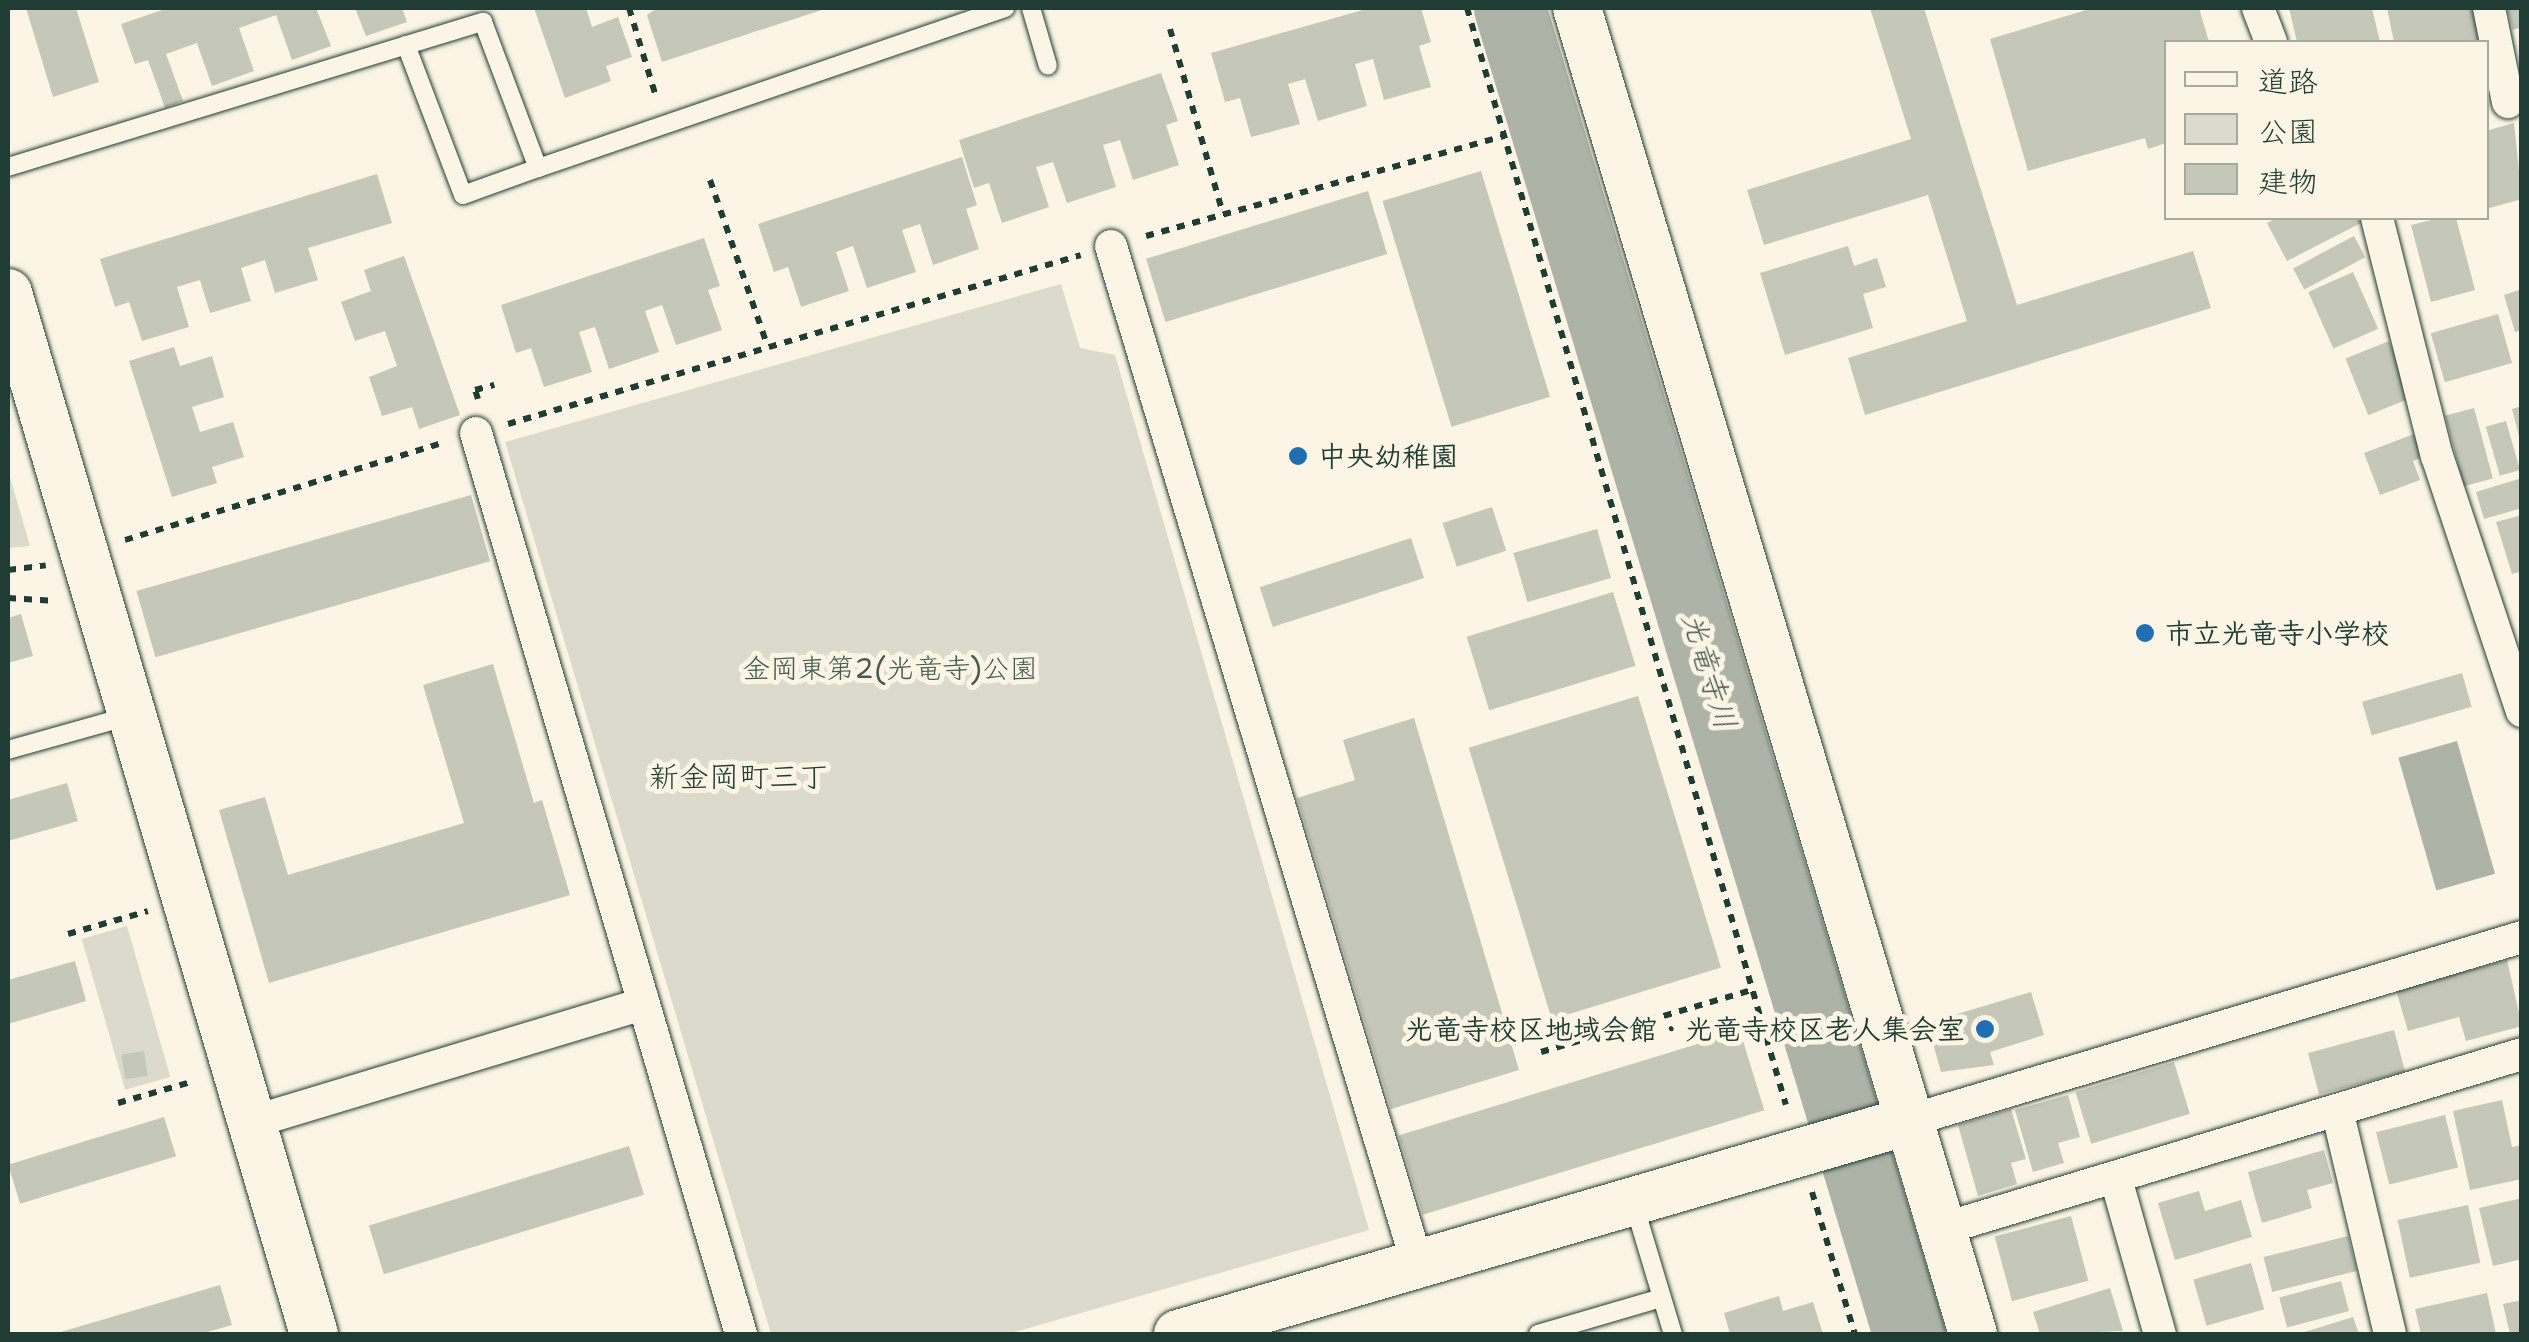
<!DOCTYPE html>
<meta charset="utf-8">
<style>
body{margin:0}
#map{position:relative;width:2529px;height:1342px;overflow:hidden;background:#fcf5e5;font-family:"Shantell Sans","Klee One",sans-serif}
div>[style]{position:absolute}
.green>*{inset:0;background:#dcdacc;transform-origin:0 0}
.water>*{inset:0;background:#aeb3a7;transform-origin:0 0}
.river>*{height:72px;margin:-36px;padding:0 36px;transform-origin:36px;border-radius:36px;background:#aeb3a7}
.building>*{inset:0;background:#c5c7b9;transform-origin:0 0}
.path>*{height:6px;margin-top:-3px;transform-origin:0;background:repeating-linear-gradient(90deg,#1f3d34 0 8px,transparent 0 16px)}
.roads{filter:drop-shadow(0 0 2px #1f3d34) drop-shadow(0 0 2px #1f3d34)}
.lane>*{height:18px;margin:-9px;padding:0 9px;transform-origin:9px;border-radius:9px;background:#fcf5e5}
.street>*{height:32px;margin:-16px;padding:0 16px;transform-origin:16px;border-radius:16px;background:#fcf5e5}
.secondary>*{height:48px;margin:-24px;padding:0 24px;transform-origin:24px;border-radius:24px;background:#fcf5e5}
.dots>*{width:28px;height:28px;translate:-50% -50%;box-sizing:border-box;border:5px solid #fcf5e5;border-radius:50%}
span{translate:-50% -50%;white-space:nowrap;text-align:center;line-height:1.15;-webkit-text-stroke:10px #fcf5e5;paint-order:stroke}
.poi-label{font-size:28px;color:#1f3d34;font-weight:700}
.left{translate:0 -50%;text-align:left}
.right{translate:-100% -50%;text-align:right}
.park-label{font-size:28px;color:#455c52}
.water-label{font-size:30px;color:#435a51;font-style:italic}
.neighbourhood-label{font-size:30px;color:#1f3d34}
.frame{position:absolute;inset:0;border:10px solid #1f3d34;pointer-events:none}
.legend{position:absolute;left:2164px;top:40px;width:325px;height:180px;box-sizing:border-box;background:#fcf5e5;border:2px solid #a4ab9e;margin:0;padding:12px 18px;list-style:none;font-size:30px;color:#1f3d34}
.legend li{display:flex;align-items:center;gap:20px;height:50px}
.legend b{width:50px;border:2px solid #a4ab9e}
</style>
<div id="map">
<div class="green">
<i style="clip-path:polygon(1061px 284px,1080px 348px,1115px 355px,1369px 1230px,1008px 1334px,771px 1334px,505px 442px)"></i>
<i style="clip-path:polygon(8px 470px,30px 546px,8px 548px)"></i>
<i style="left:127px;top:926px;width:157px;height:47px;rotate:74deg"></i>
</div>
<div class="water">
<i style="left:2457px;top:741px;width:138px;height:61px;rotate:74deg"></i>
</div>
<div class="river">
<i style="left:1510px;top:8px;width:1385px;rotate:73.25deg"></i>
</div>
<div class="building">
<i style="clip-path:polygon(26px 8px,76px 8px,99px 82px,53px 97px)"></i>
<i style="clip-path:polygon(168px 8px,316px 8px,331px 46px,292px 60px,276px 15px,239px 28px,254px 71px,212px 86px,197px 43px,166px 54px,183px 101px,165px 108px,148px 60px,135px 64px,121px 24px)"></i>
<i style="clip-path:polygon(355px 8px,402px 8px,407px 22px,366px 36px)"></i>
<i style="clip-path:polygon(534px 8px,586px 8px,592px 27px,618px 17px,632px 57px,606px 66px,611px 81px,565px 98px)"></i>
<i style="clip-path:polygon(657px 8px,828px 8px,662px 62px,647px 15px)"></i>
<i style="clip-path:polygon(1370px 8px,1421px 8px,1431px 42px,1419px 46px,1431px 87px,1384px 100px,1373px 59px,1355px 64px,1367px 106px,1318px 121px,1305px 79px,1288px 84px,1300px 124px,1251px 137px,1240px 98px,1225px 102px,1211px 53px)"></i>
<i style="clip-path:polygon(1870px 8px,1924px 8px,2017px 305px,2193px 251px,2211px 308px,1865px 415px,1848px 358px,1967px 321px,1928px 195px,1764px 245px,1747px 190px,1911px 139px)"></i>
<i style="clip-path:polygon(2093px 8px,2199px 8px,2209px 42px,2166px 42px,2166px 143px,2148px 149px,2145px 138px,2028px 171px,1990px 39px)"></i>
<i style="clip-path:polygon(2289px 8px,2372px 8px,2380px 42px,2297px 42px)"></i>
<i style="clip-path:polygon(2387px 8px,2478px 8px,2485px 42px,2394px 42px)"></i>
<i style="clip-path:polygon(2507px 8px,2522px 8px,2522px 27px,2513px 30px)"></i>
<i style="clip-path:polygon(1161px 73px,1178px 121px,1166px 125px,1179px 165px,1133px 180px,1120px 140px,1103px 145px,1116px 187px,1067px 203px,1053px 162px,1036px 167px,1049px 207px,1002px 223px,989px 183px,974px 188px,959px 140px)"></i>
<i style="clip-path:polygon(2514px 123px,2522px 199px,2486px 209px,2486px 131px)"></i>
<i style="clip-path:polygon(962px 157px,977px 205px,966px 209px,979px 249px,933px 265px,920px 224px,902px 230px,916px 272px,867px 288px,853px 246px,836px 252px,849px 291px,801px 307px,788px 267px,774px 272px,758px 224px)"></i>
<i style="left:1481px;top:171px;width:236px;height:103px;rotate:73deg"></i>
<i style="clip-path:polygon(377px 174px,392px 223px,308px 248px,318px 280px,275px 293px,265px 260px,241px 268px,251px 301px,210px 313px,200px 280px,177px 287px,189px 327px,142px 341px,129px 302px,115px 307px,100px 259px)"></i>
<i style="left:1368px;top:191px;width:66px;height:232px;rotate:73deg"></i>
<i style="clip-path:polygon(2277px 218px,2360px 218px,2363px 222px,2287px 261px,2267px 223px)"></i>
<i style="clip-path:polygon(2439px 218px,2456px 218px,2475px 290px,2431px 302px,2411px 225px)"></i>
<i style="left:2354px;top:236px;width:24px;height:69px;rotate:62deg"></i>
<i style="clip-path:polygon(704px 238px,720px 286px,708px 290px,722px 330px,676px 345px,662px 305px,645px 311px,659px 352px,609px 369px,595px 327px,579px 332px,592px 372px,544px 387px,531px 348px,516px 353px,501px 305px)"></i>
<i style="clip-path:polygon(1848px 246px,1854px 266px,1877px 258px,1886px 287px,1863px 294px,1873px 328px,1785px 355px,1760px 273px)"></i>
<i style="clip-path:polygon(404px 256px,460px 415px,419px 429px,412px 407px,382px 416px,369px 377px,397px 366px,385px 331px,355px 341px,341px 302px,371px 291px,364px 270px)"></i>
<i style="left:2353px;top:272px;width:62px;height:49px;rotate:66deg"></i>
<i style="clip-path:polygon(2522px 289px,2522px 330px,2515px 332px,2504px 295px)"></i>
<i style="left:2498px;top:314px;width:51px;height:70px;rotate:74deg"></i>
<i style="left:2389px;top:341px;width:61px;height:47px;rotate:68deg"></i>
<i style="clip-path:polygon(174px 347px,180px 366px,212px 356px,224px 397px,192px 407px,200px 432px,233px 422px,244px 457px,212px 467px,217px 483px,172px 497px,129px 361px)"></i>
<i style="clip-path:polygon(2522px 406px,2522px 440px,2520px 440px,2512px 409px)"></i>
<i style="left:2474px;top:408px;width:73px;height:30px;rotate:75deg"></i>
<i style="left:2506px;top:421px;width:51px;height:21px;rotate:74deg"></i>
<i style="clip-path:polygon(2414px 434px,2423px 457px,2413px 461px,2420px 480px,2380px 495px,2364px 453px)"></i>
<i style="clip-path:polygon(2522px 478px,2522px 508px,2484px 519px,2476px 492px)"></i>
<i style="left:471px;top:495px;width:69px;height:348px;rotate:74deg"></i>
<i style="left:1492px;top:507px;width:46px;height:52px;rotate:72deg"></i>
<i style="clip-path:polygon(2522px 515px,2522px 571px,2512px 574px,2496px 522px)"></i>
<i style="left:1597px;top:529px;width:51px;height:87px;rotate:74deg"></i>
<i style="left:1411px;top:538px;width:42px;height:159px;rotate:72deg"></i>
<i style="left:1613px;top:592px;width:77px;height:153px;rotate:73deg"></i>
<i style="clip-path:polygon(21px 614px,33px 656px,8px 663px,8px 618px)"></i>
<i style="clip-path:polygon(493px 664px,534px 803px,542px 800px,570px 895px,269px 983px,219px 810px,265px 797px,288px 875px,464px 823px,423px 685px)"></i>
<i style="left:2462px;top:673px;width:35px;height:104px;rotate:74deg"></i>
<i style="left:1638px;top:696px;width:284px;height:177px;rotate:73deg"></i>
<i style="clip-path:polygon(1414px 718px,1519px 1070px,1391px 1109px,1297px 798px,1355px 780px,1343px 740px)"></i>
<i style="clip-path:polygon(67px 783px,78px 821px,8px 841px,8px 800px)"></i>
<i style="clip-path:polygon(2507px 960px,2522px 1026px,2466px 1041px,2459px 1017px,2408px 1031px,2396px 990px)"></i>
<i style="clip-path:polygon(75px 961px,86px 1001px,8px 1024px,8px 980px)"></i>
<i style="clip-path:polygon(2031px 992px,2044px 1035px,1990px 1052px,1994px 1065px,1941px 1072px,1927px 1023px)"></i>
<i style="left:2394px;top:1030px;width:43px;height:89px;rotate:75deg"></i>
<i style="left:1740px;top:1031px;width:83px;height:357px;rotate:73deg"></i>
<i style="left:144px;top:1051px;width:25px;height:23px;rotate:81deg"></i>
<i style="left:2174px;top:1062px;width:54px;height:103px;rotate:73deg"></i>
<i style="clip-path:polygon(2068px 1095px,2080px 1137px,2058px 1143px,2064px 1163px,2033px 1172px,2015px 1110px)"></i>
<i style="clip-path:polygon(2502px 1100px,2512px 1147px,2522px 1145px,2522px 1179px,2470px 1190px,2453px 1111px)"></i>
<i style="clip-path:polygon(2011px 1109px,2026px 1159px,2011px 1163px,2017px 1184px,1978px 1196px,1958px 1125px)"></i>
<i style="left:2445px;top:1115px;width:54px;height:71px;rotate:76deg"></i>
<i style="left:164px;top:1117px;width:41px;height:163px;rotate:73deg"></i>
<i style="left:629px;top:1146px;width:51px;height:272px;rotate:73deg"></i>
<i style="clip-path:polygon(2324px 1150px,2333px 1183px,2307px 1190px,2312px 1208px,2262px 1223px,2248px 1172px)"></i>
<i style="clip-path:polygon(2199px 1191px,2205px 1211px,2241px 1200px,2252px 1237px,2175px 1260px,2158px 1203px)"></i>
<i style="clip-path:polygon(2522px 1198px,2522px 1259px,2493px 1266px,2479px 1208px)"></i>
<i style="left:2468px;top:1205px;width:59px;height:72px;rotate:78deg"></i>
<i style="left:2071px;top:1216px;width:67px;height:79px;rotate:75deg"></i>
<i style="left:2348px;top:1236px;width:36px;height:87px;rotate:76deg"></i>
<i style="left:2251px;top:1263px;width:48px;height:60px;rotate:74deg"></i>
<i style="left:2341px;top:1281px;width:31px;height:64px;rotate:75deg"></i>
<i style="clip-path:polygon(220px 1285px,232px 1325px,200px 1334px,54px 1334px)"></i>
<i style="clip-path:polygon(2110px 1288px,2123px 1331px,2040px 1334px,2033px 1312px)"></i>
<i style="clip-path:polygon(2487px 1293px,2496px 1334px,2421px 1334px,2415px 1309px)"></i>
<i style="clip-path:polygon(1779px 1296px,1783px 1311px,1813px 1302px,1823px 1334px,1730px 1334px,1724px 1313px)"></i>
<i style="clip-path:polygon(2522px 1300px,2522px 1334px,2510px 1334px,2503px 1304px)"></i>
<i style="clip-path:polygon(2353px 1317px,2359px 1334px,2298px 1334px)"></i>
</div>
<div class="path">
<i style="left:629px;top:8px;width:93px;rotate:73.1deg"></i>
<i style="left:1467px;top:8px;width:1142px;rotate:73.79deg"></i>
<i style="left:1170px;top:29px;width:192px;rotate:74deg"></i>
<i style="left:710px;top:180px;width:175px;rotate:70.9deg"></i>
<i style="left:1146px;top:236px;width:372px;rotate:-15.6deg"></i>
<i style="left:478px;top:399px;width:9px;rotate:-108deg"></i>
<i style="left:475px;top:390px;width:20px;rotate:-15deg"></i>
<i style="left:508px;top:424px;width:597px;rotate:-16.43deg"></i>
<i style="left:125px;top:540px;width:332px;rotate:-17deg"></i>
<i style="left:8px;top:570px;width:38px;rotate:-7deg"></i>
<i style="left:8px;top:598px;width:48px;rotate:3.6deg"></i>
<i style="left:68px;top:934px;width:83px;rotate:-16deg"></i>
<i style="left:1541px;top:1052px;width:220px;rotate:-16.4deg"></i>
<i style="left:118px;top:1103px;width:79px;rotate:-16.1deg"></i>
<i style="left:1812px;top:1192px;width:148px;rotate:73.2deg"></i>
</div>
<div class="roads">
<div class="lane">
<i style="left:1031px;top:8px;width:60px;rotate:73.7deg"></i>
<i style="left:406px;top:45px;width:160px;rotate:69.2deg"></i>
<i style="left:463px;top:195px;width:80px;rotate:-19.8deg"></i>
<i style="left:8px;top:167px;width:497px;rotate:-17deg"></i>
<i style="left:483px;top:22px;width:156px;rotate:69.4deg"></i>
<i style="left:538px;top:168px;width:494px;rotate:-18.9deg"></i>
<i style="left:8px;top:750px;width:126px;rotate:-15.7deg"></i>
<i style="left:1633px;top:1201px;width:139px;rotate:73.3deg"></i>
<i style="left:1538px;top:1334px;width:128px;rotate:-16.3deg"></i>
</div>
<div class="street">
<i style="left:2258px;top:8px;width:36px;rotate:69deg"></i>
<i style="left:2489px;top:8px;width:96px;rotate:78.6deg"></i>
<i style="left:2377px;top:218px;width:245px;rotate:75.9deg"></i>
<i style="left:2437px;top:456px;width:269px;rotate:71.6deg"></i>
<i style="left:1111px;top:246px;width:1062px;rotate:73.25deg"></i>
<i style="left:476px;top:433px;width:939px;rotate:73.61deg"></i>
<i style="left:2338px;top:1114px;width:226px;rotate:76.7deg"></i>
<i style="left:1908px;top:1121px;width:641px;rotate:-16.68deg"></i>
<i style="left:252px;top:1122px;width:409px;rotate:-16.8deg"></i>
<i style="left:2116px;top:1179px;width:161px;rotate:74.2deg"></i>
<i style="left:1942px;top:1229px;width:606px;rotate:-16.79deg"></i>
</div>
<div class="secondary">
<i style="left:1577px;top:8px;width:1384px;rotate:73.37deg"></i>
<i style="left:8px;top:293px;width:1085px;rotate:73.62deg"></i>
<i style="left:1178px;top:1334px;width:760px;rotate:-16.27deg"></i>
</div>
</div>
<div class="dots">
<i style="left:1298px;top:456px;background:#1f6fb2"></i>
<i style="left:2145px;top:633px;background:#1f6fb2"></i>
<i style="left:1985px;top:1029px;background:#1f6fb2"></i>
</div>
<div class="poi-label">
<span class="left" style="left:1318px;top:456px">中央幼稚園</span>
<span class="left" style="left:2165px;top:633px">市立光竜寺小学校</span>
<span class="right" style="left:1965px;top:1029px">光竜寺校区地域会館・光竜寺校区老人集会室</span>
</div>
<div class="park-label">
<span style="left:890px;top:668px">金岡東第2(光竜寺)公園</span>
</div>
<div class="water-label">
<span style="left:1709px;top:671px;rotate:73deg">光竜寺川</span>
</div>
<div class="neighbourhood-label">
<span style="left:739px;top:777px">新金岡町三丁</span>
</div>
<div class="frame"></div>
<ul class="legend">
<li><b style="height:12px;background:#fcf5e5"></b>道路</li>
<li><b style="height:28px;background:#dcdacc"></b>公園</li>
<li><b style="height:28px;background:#c5c7b9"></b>建物</li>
</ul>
</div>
